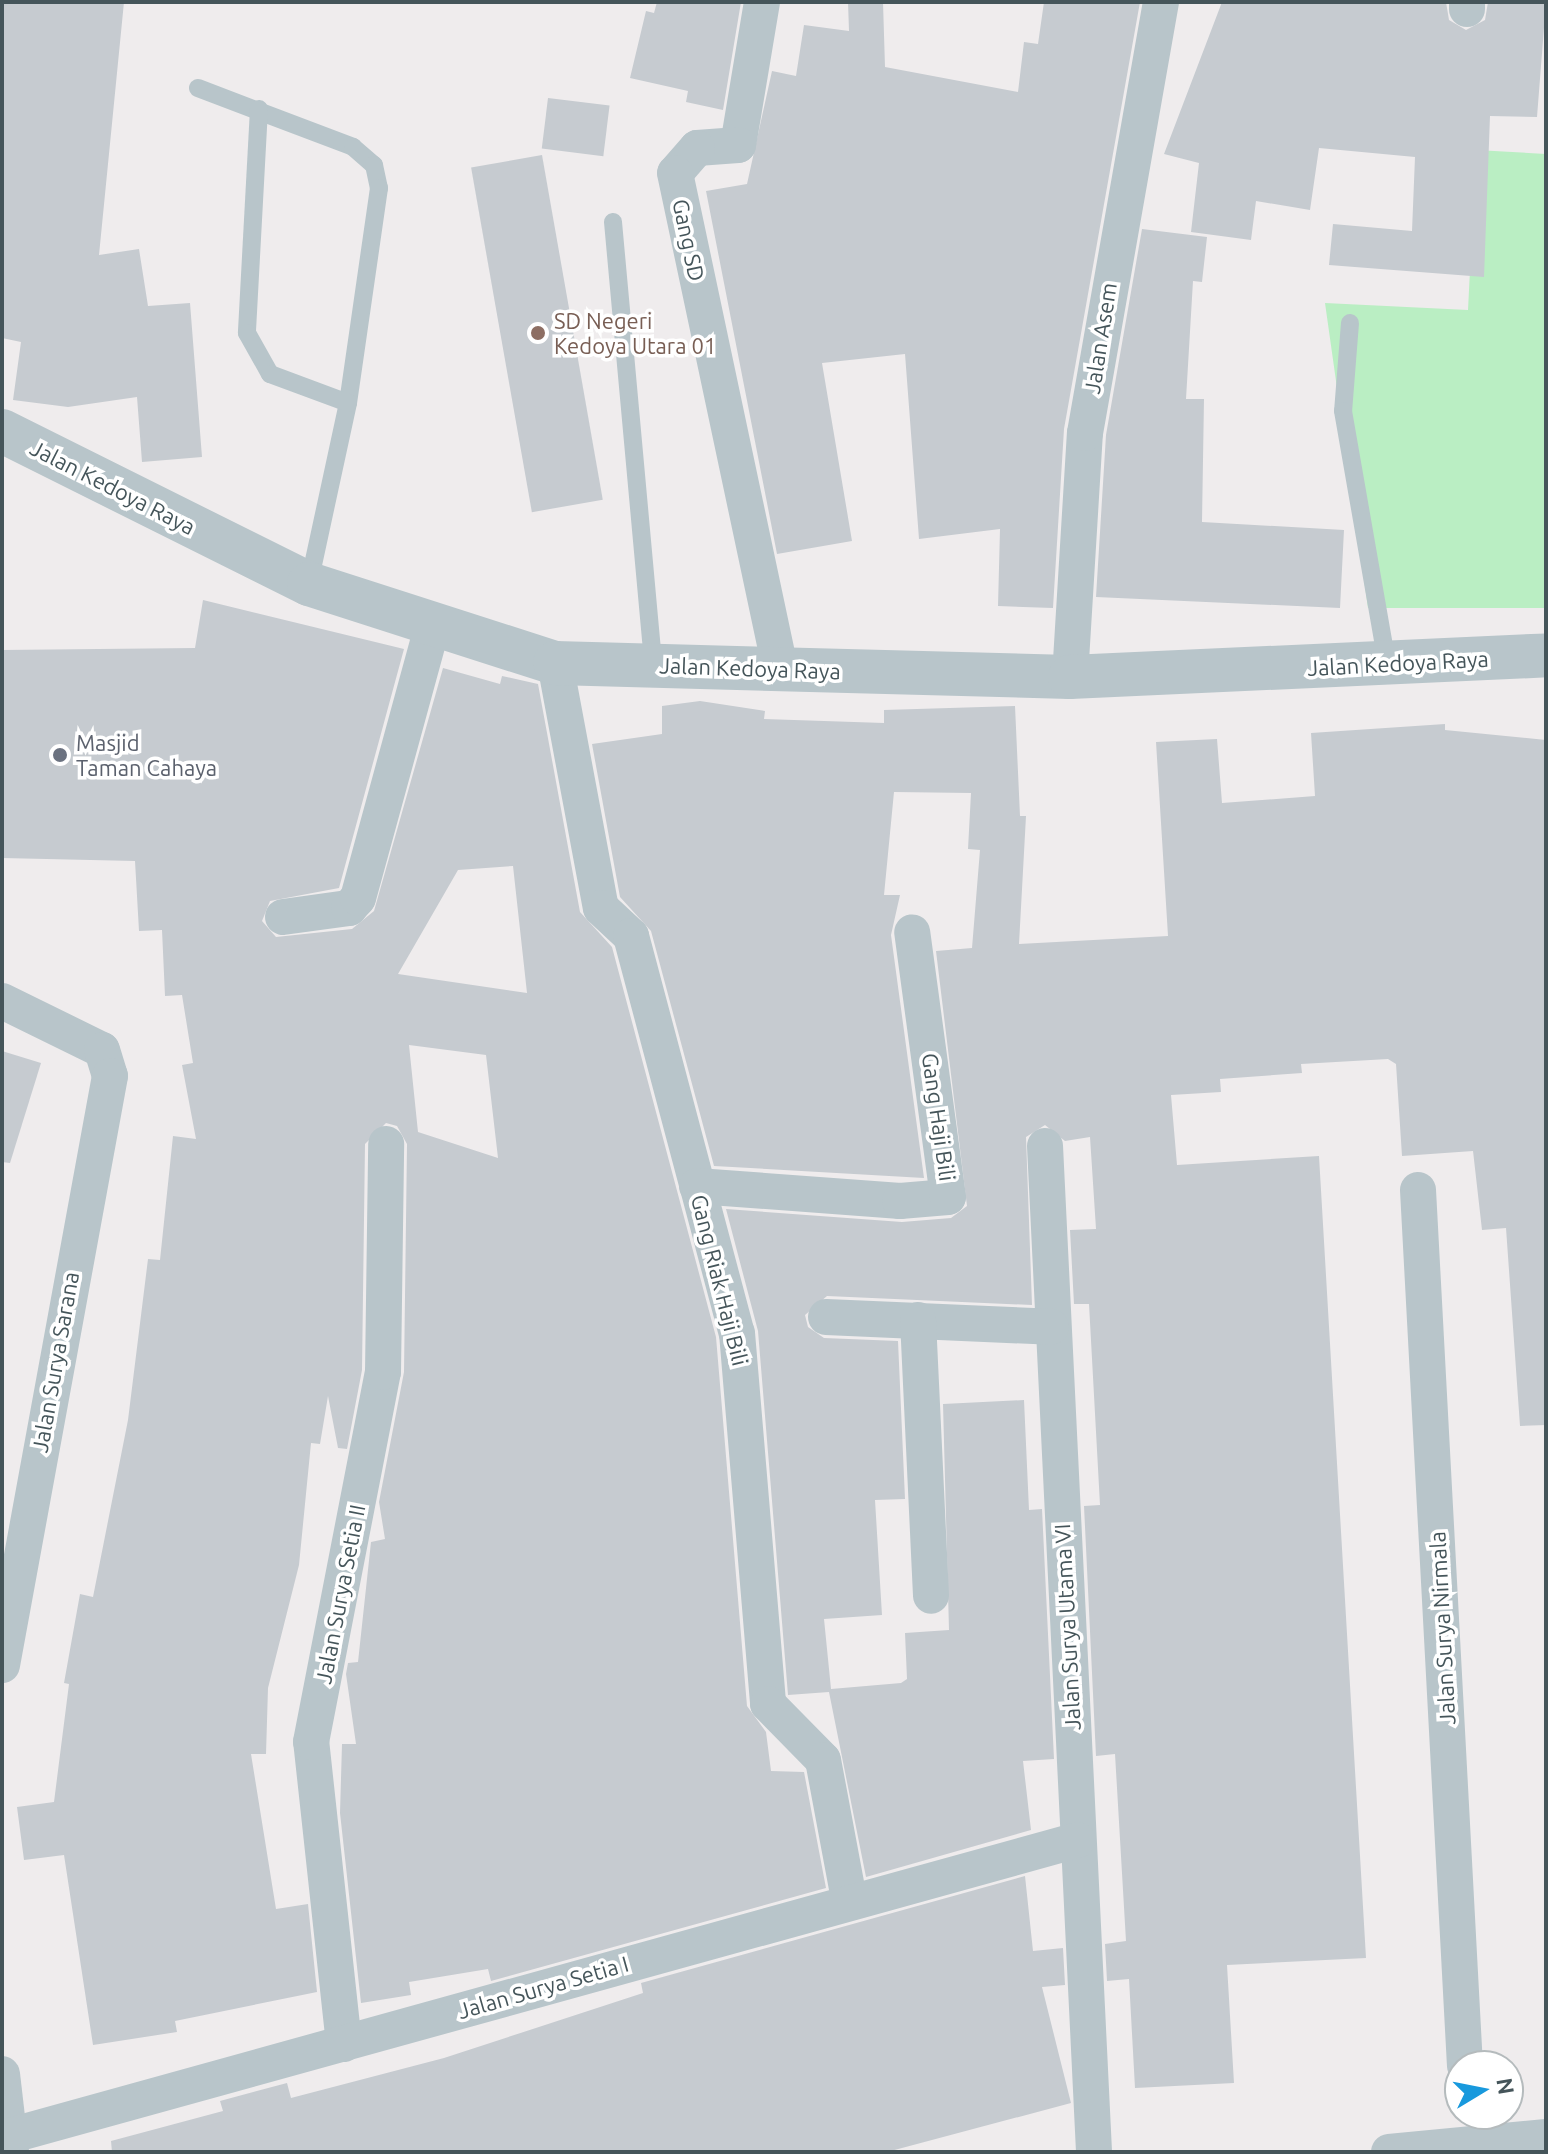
<!DOCTYPE html>
<style>
body{margin:0}
#map{position:relative;width:1548px;height:2154px;overflow:hidden;background:#efeced;font-family:Ubuntu,sans-serif}
div>[style]{position:absolute}
.green>*{inset:0;background:#baeec3}
.building>*{inset:0;background:#c6cbd0;transform-origin:0 0}
.service>*{height:18px;margin:-9px;padding:0 9px;transform-origin:9px;border-radius:9px;background:#b8c5ca}
.minor>*{height:36px;margin:-18px;padding:0 18px;transform-origin:18px;border-radius:18px;background:#b8c5ca}
.tertiary>*{height:44px;margin:-22px;padding:0 22px;transform-origin:22px;border-radius:22px;background:#b8c5ca}
.dots>*{width:22px;height:22px;translate:-50% -50%;box-sizing:border-box;border:4px solid #fff;border-radius:50%}
span{translate:-50% -50%;white-space:nowrap;text-align:center;line-height:1.15;-webkit-text-stroke:7px #fff;paint-order:stroke}
.street-label{font-size:22px;color:#45555a}
.education-label{font-size:22px;color:#785e54}
.left{translate:0 -50%;text-align:left}
.worship-label{font-size:22px;color:#5b616d}
.frame{position:absolute;inset:0;border:4px solid #45555a;pointer-events:none}
.north{position:absolute;left:1444px;top:2050px;width:80px;height:80px;box-sizing:border-box;background:#fff;border:2px solid #b5bbbd;border-radius:50%;rotate:80deg;font-size:22px;font-weight:700;line-height:32px;text-align:center;color:#45555a}
.north::after{content:'';display:block;margin:auto;width:28px;height:36px;background:#1899dd;clip-path:polygon(50% 0,100% 100%,50% 72%,0 100%)}
</style>
<div id="map">
<div class="green">
<i style="clip-path:polygon(1476px 150px,1546px 154px,1546px 608px,1368px 608px,1325px 303px,1468px 310px)"></i>
</div>
<div class="building">
<i style="clip-path:polygon(2px 2px,124px 2px,99px 255px,139px 249px,148px 306px,190px 303px,202px 457px,142px 462px,137px 397px,68px 407px,13px 400px,21px 342px,2px 338px)"></i>
<i style="clip-path:polygon(657px 2px,741px 2px,723px 110px,686px 102px,688px 91px,630px 78px,646px 11px,654px 13px)"></i>
<i style="clip-path:polygon(848px 2px,883px 2px,885px 67px,1018px 92px,1024px 42px,1038px 44px,1044px 2px,1140px 2px,1064px 429px,1053px 608px,998px 606px,1000px 529px,919px 539px,905px 354px,822px 363px,852px 541px,777px 554px,706px 191px,747px 184px,772px 71px,796px 76px,804px 25px,849px 31px)"></i>
<i style="clip-path:polygon(1222px 2px,1446px 2px,1449px 20px,1466px 30px,1485px 20px,1488px 2px,1546px 2px,1537px 117px,1490px 116px,1484px 277px,1329px 265px,1333px 224px,1412px 231px,1415px 157px,1319px 148px,1310px 210px,1256px 201px,1251px 240px,1191px 232px,1199px 163px,1164px 154px)"></i>
<i style="left:548px;top:98px;width:62px;height:51px;rotate:7deg"></i>
<i style="left:542px;top:155px;width:350px;height:72px;rotate:80deg"></i>
<i style="clip-path:polygon(1142px 229px,1207px 237px,1202px 282px,1193px 281px,1186px 399px,1204px 399px,1202px 522px,1344px 530px,1340px 608px,1096px 597px,1106px 435px)"></i>
<i style="clip-path:polygon(evenodd,203px 600px,404px 649px,339px 888px,270px 901px,262px 921px,276px 937px,352px 929px,374px 911px,443px 668px,500px 684px,502px 676px,538px 684px,580px 912px,612px 947px,716px 1337px,747px 1706px,766px 1732px,771px 1771px,804px 1772px,826px 1888px,491px 1981px,488px 1969px,409px 1982px,411px 1995px,361px 2003px,340px 1813px,342px 1744px,356px 1744px,346px 1674px,348px 1663px,358px 1662px,371px 1542px,385px 1539px,379px 1502px,404px 1372px,407px 1144px,397px 1126px,386px 1123px,365px 1144px,362px 1370px,347px 1449px,338px 1448px,328px 1396px,320px 1444px,311px 1443px,299px 1565px,268px 1688px,266px 1754px,251px 1754px,276px 1909px,308px 1904px,317px 1992px,175px 2021px,177px 2032px,93px 2045px,64px 1855px,24px 1860px,17px 1807px,54px 1802px,69px 1684px,64px 1683px,80px 1594px,93px 1597px,128px 1420px,148px 1259px,160px 1260px,173px 1136px,196px 1139px,182px 1065px,193px 1063px,182px 995px,165px 996px,162px 930px,139px 931px,135px 861px,2px 858px,2px 650px,195px 648px,203px 600px,513px 866px,527px 993px,398px 974px,458px 870px,513px 866px,203px 600px,409px 1045px,486px 1055px,498px 1158px,418px 1132px,409px 1045px)"></i>
<i style="clip-path:polygon(700px 701px,765px 711px,764px 719px,884px 723px,884px 710px,1015px 706px,1020px 816px,1026px 816px,1019px 944px,1168px 936px,1156px 742px,1217px 739px,1222px 803px,1315px 796px,1311px 733px,1445px 724px,1445px 730px,1546px 740px,1546px 1425px,1520px 1426px,1506px 1228px,1482px 1230px,1473px 1151px,1402px 1156px,1396px 1064px,1388px 1059px,1301px 1064px,1302px 1073px,1220px 1079px,1221px 1092px,1171px 1095px,1177px 1165px,1319px 1156px,1366px 1958px,1227px 1965px,1234px 2083px,1135px 2088px,1129px 1979px,1107px 1981px,1105px 1944px,1126px 1941px,1115px 1754px,1096px 1756px,1084px 1506px,1100px 1505px,1089px 1304px,1074px 1304px,1070px 1230px,1096px 1229px,1090px 1137px,1065px 1141px,1045px 1125px,1026px 1137px,1032px 1305px,827px 1296px,805px 1315px,808px 1327px,824px 1338px,898px 1341px,905px 1499px,875px 1500px,882px 1615px,824px 1619px,831px 1689px,901px 1683px,907px 1679px,905px 1633px,949px 1630px,943px 1404px,1024px 1400px,1029px 1510px,1042px 1509px,1054px 1759px,1023px 1761px,1031px 1830px,866px 1877px,829px 1692px,788px 1695px,758px 1331px,726px 1209px,902px 1222px,951px 1218px,967px 1206px,936px 951px,972px 948px,980px 850px,968px 849px,971px 793px,894px 792px,884px 895px,900px 895px,891px 935px,924px 1178px,714px 1166px,651px 931px,620px 897px,592px 744px,662px 734px,662px 706px)"></i>
<i style="clip-path:polygon(2px 1051px,41px 1063px,10px 1163px,2px 1162px)"></i>
<i style="clip-path:polygon(1025px 1876px,1033px 1951px,1063px 1948px,1065px 1985px,1042px 1987px,1071px 2103px,887px 2152px,112px 2152px,111px 2141px,223px 2111px,220px 2101px,287px 2083px,291px 2098px,444px 2058px,643px 1993px,641px 1983px)"></i>
</div>
<div class="service">
<i style="left:198px;top:88px;width:166px;rotate:20.8deg"></i>
<i style="left:353px;top:147px;width:28px;rotate:41deg"></i>
<i style="left:374px;top:165px;width:24px;rotate:78deg"></i>
<i style="left:379px;top:188px;width:217px;rotate:98.2deg"></i>
<i style="left:348px;top:403px;width:185px;rotate:102.2deg"></i>
<i style="left:259px;top:109px;width:224px;rotate:93.1deg"></i>
<i style="left:247px;top:333px;width:47px;rotate:60.7deg"></i>
<i style="left:270px;top:374px;width:83px;rotate:20.4deg"></i>
<i style="left:613px;top:222px;width:445px;rotate:84.8deg"></i>
<i style="left:1350px;top:323px;width:88px;rotate:94.5deg"></i>
<i style="left:1343px;top:411px;width:256px;rotate:80.1deg"></i>
</div>
<div class="minor">
<i style="left:762px;top:2px;width:145px;rotate:99.5deg"></i>
<i style="left:738px;top:145px;width:41px;rotate:175.8deg"></i>
<i style="left:697px;top:148px;width:33px;rotate:131deg"></i>
<i style="left:675px;top:173px;width:506px;rotate:78.02deg"></i>
<i style="left:1467px;top:2px;width:7px;rotate:90deg"></i>
<i style="left:555px;top:663px;width:249px;rotate:79.4deg"></i>
<i style="left:601px;top:908px;width:41px;rotate:43deg"></i>
<i style="left:631px;top:936px;width:411px;rotate:75.1deg"></i>
<i style="left:737px;top:1333px;width:372px;rotate:85.2deg"></i>
<i style="left:768px;top:1704px;width:78px;rotate:45.5deg"></i>
<i style="left:823px;top:1760px;width:141px;rotate:79.4deg"></i>
<i style="left:1070px;top:677px;width:244px;rotate:-86.5deg"></i>
<i style="left:1085px;top:433px;width:438px;rotate:-80deg"></i>
<i style="left:283px;top:917px;width:67px;rotate:-7.8deg"></i>
<i style="left:349px;top:908px;width:13px;rotate:-48deg"></i>
<i style="left:358px;top:898px;width:281px;rotate:-74.7deg"></i>
<i style="left:2px;top:1001px;width:111px;rotate:26.1deg"></i>
<i style="left:102px;top:1050px;width:27px;rotate:73deg"></i>
<i style="left:110px;top:1076px;width:599px;rotate:100.39deg"></i>
<i style="left:1045px;top:1146px;width:1007px;rotate:87.21deg"></i>
<i style="left:697px;top:1186px;width:204px;rotate:4.2deg"></i>
<i style="left:900px;top:1201px;width:48px;rotate:-4.8deg"></i>
<i style="left:948px;top:1197px;width:267px;rotate:-97.7deg"></i>
<i style="left:1418px;top:1190px;width:877px;rotate:86.93deg"></i>
<i style="left:826px;top:1317px;width:225px;rotate:2.5deg"></i>
<i style="left:918px;top:1320px;width:276px;rotate:87.3deg"></i>
<i style="left:344px;top:2044px;width:304px;rotate:-96.2deg"></i>
<i style="left:311px;top:1742px;width:377px;rotate:-79deg"></i>
<i style="left:383px;top:1372px;width:228px;rotate:-89.2deg"></i>
<i style="left:2px;top:2074px;width:79px;rotate:83.4deg"></i>
<i style="left:9px;top:2136px;width:1109px;rotate:-15.48deg"></i>
<i style="left:1389px;top:2152px;width:158px;rotate:-5.5deg"></i>
</div>
<div class="tertiary">
<i style="left:2px;top:431px;width:343px;rotate:26.5deg"></i>
<i style="left:309px;top:584px;width:258px;rotate:17.8deg"></i>
<i style="left:555px;top:663px;width:515px;rotate:1.56deg"></i>
<i style="left:1070px;top:677px;width:477px;rotate:-2.6deg"></i>
</div>
<div class="dots">
<i style="left:538px;top:333px;background:#8d6e63"></i>
<i style="left:60px;top:755px;background:#6b7280"></i>
</div>
<div class="street-label">
<span style="left:689px;top:240px;rotate:78deg">Gang SD</span>
<span style="left:1100px;top:338px;rotate:-81deg">Jalan Asem</span>
<span style="left:113px;top:487px;rotate:27deg">Jalan Kedoya Raya</span>
<span style="left:1398px;top:663px;rotate:-3deg">Jalan Kedoya Raya</span>
<span style="left:750px;top:668px;rotate:2deg">Jalan Kedoya Raya</span>
<span style="left:939px;top:1117px;rotate:82deg">Gang Haji Bili</span>
<span style="left:720px;top:1280px;rotate:76deg">Gang Riak Haji Bili</span>
<span style="left:55px;top:1362px;rotate:-80deg">Jalan Surya Sarana</span>
<span style="left:340px;top:1594px;rotate:-79deg">Jalan Surya Setia II</span>
<span style="left:1067px;top:1627px;rotate:-93deg">Jalan Surya Utama VI</span>
<span style="left:1442px;top:1628px;rotate:-93deg">Jalan Surya Nirmala</span>
<span style="left:543px;top:1987px;rotate:-16deg">Jalan Surya Setia I</span>
</div>
<div class="education-label">
<span class="left" style="left:554px;top:333px">SD Negeri<br>Kedoya Utara 01</span>
</div>
<div class="worship-label">
<span class="left" style="left:76px;top:755px">Masjid<br>Taman Cahaya</span>
</div>
<div class="frame"></div>
<div class="north">N</div>
</div>
